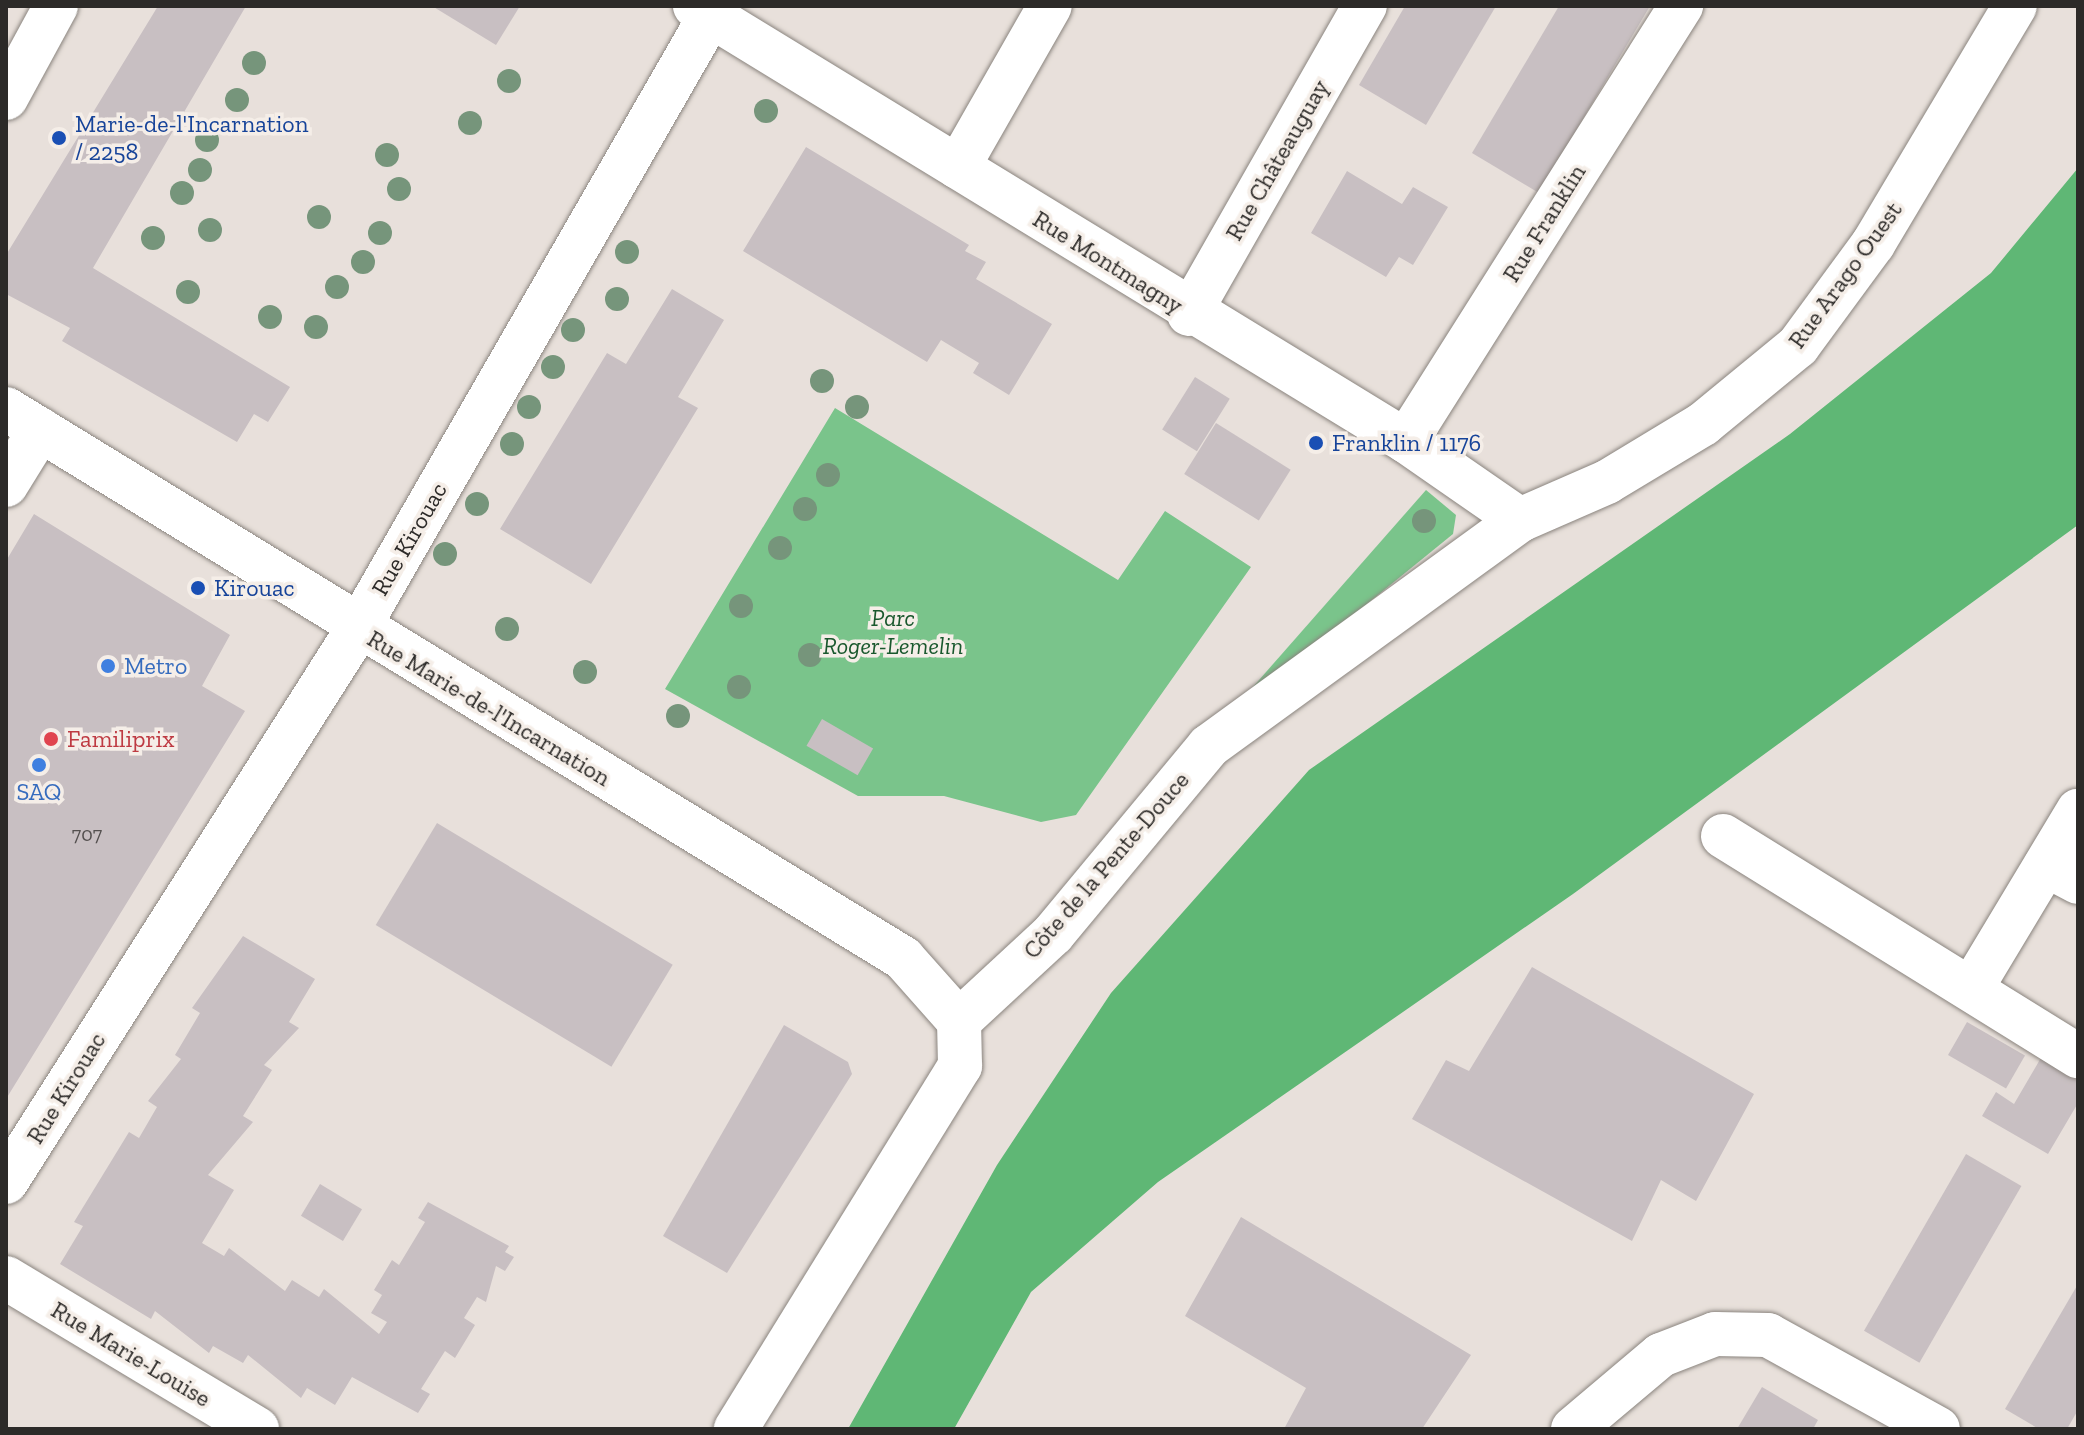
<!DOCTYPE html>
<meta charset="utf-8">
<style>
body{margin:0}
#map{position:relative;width:2084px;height:1435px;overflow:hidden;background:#e8e0db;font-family:"Zilla Slab",serif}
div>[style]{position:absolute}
.green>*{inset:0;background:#7ac48b}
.forest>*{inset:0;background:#5fb775}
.building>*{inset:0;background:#c8bfc2;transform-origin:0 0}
.roads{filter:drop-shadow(0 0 2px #8a847e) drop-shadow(0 0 2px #8a847e)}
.minor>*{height:44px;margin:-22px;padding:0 22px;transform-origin:22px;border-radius:22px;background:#fff}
.major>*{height:44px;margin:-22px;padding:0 22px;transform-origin:22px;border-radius:22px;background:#fff}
.trees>*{width:24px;height:24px;margin:-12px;border-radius:50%;background:#76957b}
.dots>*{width:22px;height:22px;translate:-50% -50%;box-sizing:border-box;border:4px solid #f5eee8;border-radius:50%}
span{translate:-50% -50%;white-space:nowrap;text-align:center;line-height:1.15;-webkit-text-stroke:7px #f5eee8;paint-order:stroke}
.number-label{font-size:20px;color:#534f4e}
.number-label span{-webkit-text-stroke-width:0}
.transit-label{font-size:24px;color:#164399}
.left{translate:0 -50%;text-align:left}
.street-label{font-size:24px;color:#2c2a28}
.park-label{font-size:24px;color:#19582d;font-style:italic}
.shop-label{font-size:24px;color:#366cbe}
.health-label{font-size:24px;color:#be3a42}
.frame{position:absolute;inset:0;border:8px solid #2c2a28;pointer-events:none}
</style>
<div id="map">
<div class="green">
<i style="clip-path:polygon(835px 408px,1118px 580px,1165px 511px,1251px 567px,1076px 815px,1041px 822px,944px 796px,858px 796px,665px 689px)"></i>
<i style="clip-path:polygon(1426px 490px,1456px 515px,1453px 534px,1260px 691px,1252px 688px)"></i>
</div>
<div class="forest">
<i style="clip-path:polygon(2078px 168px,2078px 525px,1573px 894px,1158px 1182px,1031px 1292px,954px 1429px,848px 1429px,997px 1165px,1111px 993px,1309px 770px,1790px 434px,1991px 273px)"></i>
</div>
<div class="building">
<i style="clip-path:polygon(158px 6px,246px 6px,93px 268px,290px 387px,268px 422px,254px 414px,237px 442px,62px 341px,70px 328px,6px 294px,6px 255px)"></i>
<i style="clip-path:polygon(432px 6px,520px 6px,496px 45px)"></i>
<i style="clip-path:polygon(1405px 6px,1496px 6px,1426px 125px,1359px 85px)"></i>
<i style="clip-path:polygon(1559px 6px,1650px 6px,1539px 193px,1472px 153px)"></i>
<i style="clip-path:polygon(806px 147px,969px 245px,965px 251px,986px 262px,976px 279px,1052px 324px,1009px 395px,973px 373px,979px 363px,941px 340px,927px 362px,743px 251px)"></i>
<i style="clip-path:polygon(1347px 171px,1402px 204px,1413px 187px,1448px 207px,1413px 265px,1399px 257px,1386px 277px,1311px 233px)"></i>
<i style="clip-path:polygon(672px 289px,724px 320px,678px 397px,698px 408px,591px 584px,500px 529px,607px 353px,626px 364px)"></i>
<i style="left:1195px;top:377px;width:41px;height:62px;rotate:32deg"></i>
<i style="left:1216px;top:423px;width:88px;height:60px;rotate:32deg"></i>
<i style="clip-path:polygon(34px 514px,230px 635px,202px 686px,245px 711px,6px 1099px,6px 561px)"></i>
<i style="left:822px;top:719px;width:59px;height:31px;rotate:30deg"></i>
<i style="left:437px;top:823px;width:275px;height:119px;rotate:31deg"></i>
<i style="clip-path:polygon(243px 936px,315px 979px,289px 1022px,299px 1028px,264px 1065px,272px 1070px,243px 1116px,253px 1122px,208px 1175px,234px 1190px,202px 1243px,224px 1256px,229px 1248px,285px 1291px,292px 1280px,319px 1297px,324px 1289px,379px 1334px,387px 1322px,371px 1313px,382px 1295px,374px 1290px,392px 1260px,399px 1265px,425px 1222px,418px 1218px,428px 1202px,509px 1246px,505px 1252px,514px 1257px,505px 1271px,496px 1266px,486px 1302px,477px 1297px,464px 1318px,475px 1325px,455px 1358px,445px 1351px,421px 1389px,430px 1394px,418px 1413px,352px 1377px,335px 1405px,307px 1388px,301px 1398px,248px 1355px,243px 1363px,213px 1346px,209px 1353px,155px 1311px,151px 1319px,60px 1264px,83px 1226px,74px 1222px,129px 1132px,139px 1138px,157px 1107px,148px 1101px,181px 1059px,175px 1055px,200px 1013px,192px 1008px)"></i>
<i style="clip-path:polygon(1532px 967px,1754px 1094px,1696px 1201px,1661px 1180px,1632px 1241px,1412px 1119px,1446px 1060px,1469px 1071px)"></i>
<i style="left:1967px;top:1022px;width:67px;height:38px;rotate:30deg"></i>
<i style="clip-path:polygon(784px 1025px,848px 1062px,852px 1074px,727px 1273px,663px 1236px)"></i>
<i style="clip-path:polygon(2042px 1056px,2078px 1077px,2078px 1103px,2048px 1154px,1982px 1116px,1996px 1092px,2014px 1104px)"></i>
<i style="left:1966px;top:1154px;width:64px;height:204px;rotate:30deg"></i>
<i style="left:320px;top:1184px;width:49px;height:37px;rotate:31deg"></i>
<i style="clip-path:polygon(1241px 1217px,1471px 1355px,1422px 1429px,1284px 1429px,1306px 1388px,1185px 1316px)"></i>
<i style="clip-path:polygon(2078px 1284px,2078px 1410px,2067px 1429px,2039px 1429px,2005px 1409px)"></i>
<i style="clip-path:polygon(1762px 1387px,1818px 1420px,1813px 1429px,1737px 1429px)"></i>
</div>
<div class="roads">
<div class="minor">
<i style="left:695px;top:6px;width:834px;rotate:31.46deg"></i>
<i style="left:1406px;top:441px;width:139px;rotate:34.7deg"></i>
<i style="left:958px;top:167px;width:185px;rotate:-60.3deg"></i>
<i style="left:1189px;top:314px;width:355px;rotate:-60.3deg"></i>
<i style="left:1406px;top:441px;width:515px;rotate:-57.7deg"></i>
<i style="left:6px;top:485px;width:65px;rotate:-58.3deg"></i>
<i style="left:1723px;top:836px;width:418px;rotate:31.8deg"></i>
<i style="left:2046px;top:865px;width:36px;rotate:28deg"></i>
<i style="left:1971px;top:989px;width:208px;rotate:-59deg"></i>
<i style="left:959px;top:1021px;width:128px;rotate:-42.8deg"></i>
<i style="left:1053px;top:934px;width:244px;rotate:-50.3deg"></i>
<i style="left:1209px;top:746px;width:384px;rotate:-36deg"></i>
<i style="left:1520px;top:520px;width:95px;rotate:-23.6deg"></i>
<i style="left:1607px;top:482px;width:112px;rotate:-31.1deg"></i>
<i style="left:1703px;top:424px;width:123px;rotate:-39.4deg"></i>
<i style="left:1798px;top:346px;width:127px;rotate:-53.7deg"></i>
<i style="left:1873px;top:244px;width:277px;rotate:-59.2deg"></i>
<i style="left:6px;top:1182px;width:654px;rotate:-57.55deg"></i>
<i style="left:357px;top:630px;width:720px;rotate:-60.09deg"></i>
<i style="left:6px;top:1278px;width:293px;rotate:31deg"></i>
<i style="left:1573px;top:1429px;width:115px;rotate:-40.1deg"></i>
<i style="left:1661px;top:1355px;width:58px;rotate:-21.3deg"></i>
<i style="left:1715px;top:1334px;width:53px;rotate:1.1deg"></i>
<i style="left:1768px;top:1335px;width:194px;rotate:28.9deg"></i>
</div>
<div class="major">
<i style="left:6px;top:98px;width:105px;rotate:-61.5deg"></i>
<i style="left:6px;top:409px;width:1052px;rotate:31.47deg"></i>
<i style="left:903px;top:958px;width:84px;rotate:48.4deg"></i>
<i style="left:959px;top:1021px;width:45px;rotate:88.7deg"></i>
<i style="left:960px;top:1066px;width:427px;rotate:121.7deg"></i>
</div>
</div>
<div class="trees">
<i style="left:254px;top:63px"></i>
<i style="left:509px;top:81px"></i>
<i style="left:237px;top:100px"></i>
<i style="left:766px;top:111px"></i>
<i style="left:470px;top:123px"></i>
<i style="left:207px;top:140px"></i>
<i style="left:387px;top:155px"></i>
<i style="left:200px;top:170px"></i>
<i style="left:399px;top:189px"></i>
<i style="left:182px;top:193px"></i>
<i style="left:319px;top:217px"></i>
<i style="left:210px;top:230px"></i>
<i style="left:380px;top:233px"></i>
<i style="left:153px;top:238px"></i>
<i style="left:627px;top:252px"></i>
<i style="left:363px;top:262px"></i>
<i style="left:337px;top:287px"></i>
<i style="left:188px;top:292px"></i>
<i style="left:617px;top:299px"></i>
<i style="left:270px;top:317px"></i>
<i style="left:316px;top:327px"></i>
<i style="left:573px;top:330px"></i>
<i style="left:553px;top:367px"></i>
<i style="left:822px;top:381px"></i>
<i style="left:529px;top:407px"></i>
<i style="left:857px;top:407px"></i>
<i style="left:512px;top:444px"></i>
<i style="left:828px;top:475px"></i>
<i style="left:477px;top:504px"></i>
<i style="left:805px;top:509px"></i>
<i style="left:1424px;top:521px"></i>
<i style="left:780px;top:548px"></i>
<i style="left:445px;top:554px"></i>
<i style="left:741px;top:606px"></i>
<i style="left:507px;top:629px"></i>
<i style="left:810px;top:655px"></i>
<i style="left:585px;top:672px"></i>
<i style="left:739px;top:687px"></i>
<i style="left:678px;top:716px"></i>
</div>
<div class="dots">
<i style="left:59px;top:138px;background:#1a4fb4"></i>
<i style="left:1316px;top:443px;background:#1a4fb4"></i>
<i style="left:198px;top:588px;background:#1a4fb4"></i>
<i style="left:108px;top:666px;background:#3f7fe0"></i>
<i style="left:51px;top:739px;background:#e0444e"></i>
<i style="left:39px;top:765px;background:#3f7fe0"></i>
</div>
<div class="number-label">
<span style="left:87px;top:834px">707</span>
</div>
<div class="transit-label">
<span class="left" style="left:75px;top:138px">Marie-de-l'Incarnation<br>/ 2258</span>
<span class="left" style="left:1332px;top:443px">Franklin / 1176</span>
<span class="left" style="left:214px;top:588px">Kirouac</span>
</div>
<div class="street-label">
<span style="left:1277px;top:160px;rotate:-60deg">Rue Châteauguay</span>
<span style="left:1544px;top:223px;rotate:-58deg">Rue Franklin</span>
<span style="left:1108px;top:262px;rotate:32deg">Rue Montmagny</span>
<span style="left:1845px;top:275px;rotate:-54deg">Rue Arago Ouest</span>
<span style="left:409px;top:539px;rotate:-60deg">Rue Kirouac</span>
<span style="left:489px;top:708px;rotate:31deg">Rue Marie-de-l'Incarnation</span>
<span style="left:1106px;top:865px;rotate:-49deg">Côte de la Pente-Douce</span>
<span style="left:66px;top:1088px;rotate:-58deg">Rue Kirouac</span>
<span style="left:131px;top:1354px;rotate:31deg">Rue Marie-Louise</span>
</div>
<div class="park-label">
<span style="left:893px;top:632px">Parc<br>Roger-Lemelin</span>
</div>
<div class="shop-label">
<span class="left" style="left:124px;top:666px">Metro</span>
<span style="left:39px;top:792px">SAQ</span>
</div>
<div class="health-label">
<span class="left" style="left:67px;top:739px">Familiprix</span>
</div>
<div class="frame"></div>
</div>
